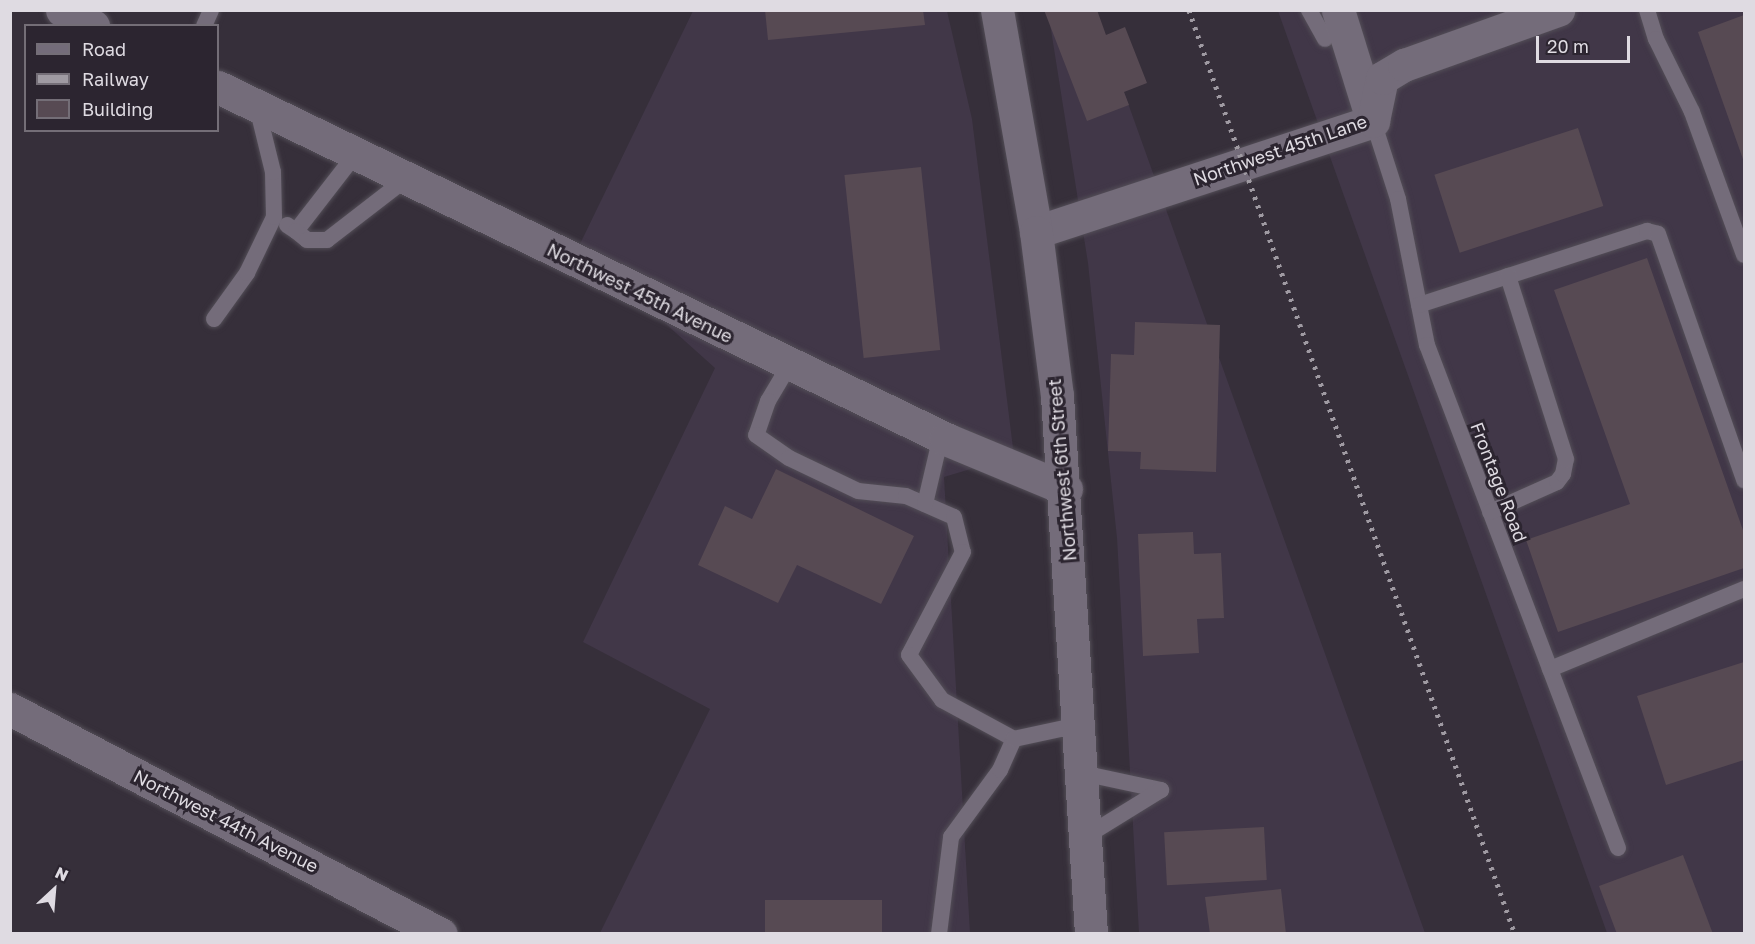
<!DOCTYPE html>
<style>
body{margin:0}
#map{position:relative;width:1755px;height:944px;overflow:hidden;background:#362f3a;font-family:"Golos Text",sans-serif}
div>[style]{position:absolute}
.built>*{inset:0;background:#413748}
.building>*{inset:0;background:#574a53;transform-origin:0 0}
.roads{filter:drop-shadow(0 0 2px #534e57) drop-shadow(0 0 2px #534e57)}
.service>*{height:16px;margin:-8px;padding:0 8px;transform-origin:8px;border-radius:8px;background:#746c7a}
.minor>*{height:33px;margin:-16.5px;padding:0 16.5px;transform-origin:16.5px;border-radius:16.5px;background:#746c7a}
.secondary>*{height:33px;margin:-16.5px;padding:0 16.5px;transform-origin:16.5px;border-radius:16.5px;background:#746c7a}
.rail>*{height:4.5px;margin-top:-2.25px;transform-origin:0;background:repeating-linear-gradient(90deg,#9f9aa2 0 3px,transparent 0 9px)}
span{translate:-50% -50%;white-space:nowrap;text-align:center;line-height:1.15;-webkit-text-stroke:6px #2c2530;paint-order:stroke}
.street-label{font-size:18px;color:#dfdbe2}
.frame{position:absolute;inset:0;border:12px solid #dfdbe2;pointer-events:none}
.legend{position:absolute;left:24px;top:24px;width:195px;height:108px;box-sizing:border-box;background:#2c2530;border:2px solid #746e77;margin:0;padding:8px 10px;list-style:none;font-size:18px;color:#dfdbe2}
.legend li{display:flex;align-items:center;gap:12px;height:30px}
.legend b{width:30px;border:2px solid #746e77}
.north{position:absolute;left:24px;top:860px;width:60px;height:60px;-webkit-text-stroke:4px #2c2530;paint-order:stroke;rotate:26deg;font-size:16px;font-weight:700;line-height:24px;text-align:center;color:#dfdbe2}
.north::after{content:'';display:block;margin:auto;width:21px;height:27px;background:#dfdbe2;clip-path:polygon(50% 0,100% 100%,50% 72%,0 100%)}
.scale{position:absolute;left:1536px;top:36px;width:94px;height:27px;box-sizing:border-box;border:3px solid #dfdbe2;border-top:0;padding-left:8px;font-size:18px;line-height:21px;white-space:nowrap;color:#dfdbe2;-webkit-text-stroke:4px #2c2530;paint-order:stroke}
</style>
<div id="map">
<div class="built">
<i style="clip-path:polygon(693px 11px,947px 11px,972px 119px,1014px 456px,944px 477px,970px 933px,600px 933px,710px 709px,583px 642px,715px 368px,579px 246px)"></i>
<i style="clip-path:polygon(1048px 11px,1095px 11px,1425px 933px,1139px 933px,1117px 538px,1088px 263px)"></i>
<i style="clip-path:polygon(1278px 11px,1744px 11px,1744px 933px,1607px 933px)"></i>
</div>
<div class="building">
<i style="clip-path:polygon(765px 10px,923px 10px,925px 25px,768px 40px)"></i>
<i style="clip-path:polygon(1044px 10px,1097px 10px,1106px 35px,1125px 27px,1147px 83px,1124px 92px,1129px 105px,1087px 121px)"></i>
<i style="clip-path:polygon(1744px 15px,1744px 162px,1698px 32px)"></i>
<i style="left:1578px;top:128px;width:82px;height:151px;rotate:72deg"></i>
<i style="left:921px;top:167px;width:184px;height:77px;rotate:84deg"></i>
<i style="clip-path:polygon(1647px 258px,1744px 533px,1744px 568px,1558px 632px,1526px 540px,1630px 504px,1554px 290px)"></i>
<i style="clip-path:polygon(1135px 322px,1220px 325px,1216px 472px,1140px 469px,1141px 452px,1108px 451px,1111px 354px,1134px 355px)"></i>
<i style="clip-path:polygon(776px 469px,914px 536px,881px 604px,797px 565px,778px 603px,698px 565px,725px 506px,752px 519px)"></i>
<i style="clip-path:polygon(1193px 532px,1194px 554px,1221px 553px,1224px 618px,1197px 619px,1199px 653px,1143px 656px,1138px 534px)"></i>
<i style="clip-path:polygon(1744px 662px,1744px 760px,1666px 785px,1637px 696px)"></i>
<i style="left:1264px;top:827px;width:53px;height:100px;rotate:87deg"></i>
<i style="clip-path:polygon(1683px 855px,1713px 934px,1617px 934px,1599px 886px)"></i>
<i style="clip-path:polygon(1281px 889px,1286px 934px,1210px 934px,1205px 897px)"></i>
<i style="left:765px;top:900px;width:117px;height:34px"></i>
</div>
<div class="roads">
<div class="service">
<i style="left:1309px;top:10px;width:33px;rotate:61deg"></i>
<i style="left:1647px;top:10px;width:30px;rotate:73deg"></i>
<i style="left:1656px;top:39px;width:81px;rotate:63.7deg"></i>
<i style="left:1692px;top:112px;width:152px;rotate:70deg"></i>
<i style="left:204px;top:26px;width:17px;rotate:-66deg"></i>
<i style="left:1373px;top:121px;width:82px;rotate:72.2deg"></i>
<i style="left:1398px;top:199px;width:149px;rotate:78.8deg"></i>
<i style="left:1427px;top:345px;width:538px;rotate:69.21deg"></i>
<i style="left:287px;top:225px;width:11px;rotate:34deg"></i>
<i style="left:296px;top:231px;width:96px;rotate:-52.2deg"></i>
<i style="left:296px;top:231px;width:14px;rotate:39deg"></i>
<i style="left:307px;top:240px;width:20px"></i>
<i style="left:327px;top:240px;width:100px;rotate:-37.7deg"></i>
<i style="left:1419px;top:305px;width:240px;rotate:-18deg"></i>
<i style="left:1647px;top:231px;width:11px;rotate:15deg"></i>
<i style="left:1658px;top:234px;width:261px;rotate:70.7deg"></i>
<i style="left:214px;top:319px;width:57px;rotate:-54.3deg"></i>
<i style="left:247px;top:273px;width:62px;rotate:-64.3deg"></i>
<i style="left:274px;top:217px;width:45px;rotate:-91.3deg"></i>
<i style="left:273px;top:172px;width:67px;rotate:-103.8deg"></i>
<i style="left:790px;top:364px;width:43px;rotate:120.7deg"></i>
<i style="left:768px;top:401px;width:36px;rotate:109deg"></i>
<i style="left:756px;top:435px;width:40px;rotate:34.9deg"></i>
<i style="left:789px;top:458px;width:76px;rotate:25.6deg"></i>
<i style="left:858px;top:491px;width:48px;rotate:5.9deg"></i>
<i style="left:906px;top:496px;width:52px;rotate:23.6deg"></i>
<i style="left:954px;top:517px;width:36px;rotate:76deg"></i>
<i style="left:963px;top:552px;width:116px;rotate:117.7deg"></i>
<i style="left:909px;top:655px;width:56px;rotate:53.7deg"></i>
<i style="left:942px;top:700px;width:82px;rotate:28.4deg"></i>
<i style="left:925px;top:504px;width:70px;rotate:-76.8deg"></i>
<i style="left:1490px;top:512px;width:73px;rotate:-24.1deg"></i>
<i style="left:1557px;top:482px;width:10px;rotate:-53deg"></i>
<i style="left:1563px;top:474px;width:15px;rotate:-79deg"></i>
<i style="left:1566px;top:459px;width:192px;rotate:-107.6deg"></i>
<i style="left:1550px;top:669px;width:210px;rotate:-22.4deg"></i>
<i style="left:1082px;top:773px;width:81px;rotate:12.1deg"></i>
<i style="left:1161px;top:790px;width:89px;rotate:148.3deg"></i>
<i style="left:939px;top:934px;width:98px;rotate:-82.9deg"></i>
<i style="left:951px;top:837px;width:83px;rotate:-53.8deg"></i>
<i style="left:1000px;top:770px;width:34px;rotate:-66deg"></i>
<i style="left:1014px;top:739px;width:66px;rotate:-12.2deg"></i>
</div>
<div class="minor">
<i style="left:62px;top:10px;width:35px;rotate:27deg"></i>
<i style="left:1338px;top:10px;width:114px;rotate:72.7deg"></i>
<i style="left:218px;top:87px;width:809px;rotate:25.8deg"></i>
<i style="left:946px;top:439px;width:130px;rotate:22.6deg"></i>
<i style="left:1036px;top:232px;width:355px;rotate:-18.2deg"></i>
<i style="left:1373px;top:121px;width:44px;rotate:-78.2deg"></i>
<i style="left:1382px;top:78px;width:26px;rotate:-31deg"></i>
<i style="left:1404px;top:65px;width:164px;rotate:-19.7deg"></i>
<i style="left:10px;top:709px;width:486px;rotate:27.6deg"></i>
</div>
<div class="secondary">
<i style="left:997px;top:10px;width:225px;rotate:80deg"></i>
<i style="left:1036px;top:232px;width:165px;rotate:82.7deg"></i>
<i style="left:1057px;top:396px;width:539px;rotate:86.38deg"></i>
</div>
</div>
<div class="rail">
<i style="left:1189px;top:10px;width:980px;rotate:70.57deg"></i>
</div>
<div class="street-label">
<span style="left:1280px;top:150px;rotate:-19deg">Northwest 45th Lane</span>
<span style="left:640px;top:293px;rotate:26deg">Northwest 45th Avenue</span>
<span style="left:1062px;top:470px;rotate:-95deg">Northwest 6th Street</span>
<span style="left:1499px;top:482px;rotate:69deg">Frontage Road</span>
<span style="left:226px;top:821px;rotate:27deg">Northwest 44th Avenue</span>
</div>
<div class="frame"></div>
<ul class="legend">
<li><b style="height:8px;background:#746c7a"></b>Road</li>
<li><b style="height:8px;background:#9f9aa2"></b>Railway</li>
<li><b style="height:16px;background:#574a53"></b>Building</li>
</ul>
<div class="north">N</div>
<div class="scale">20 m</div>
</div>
